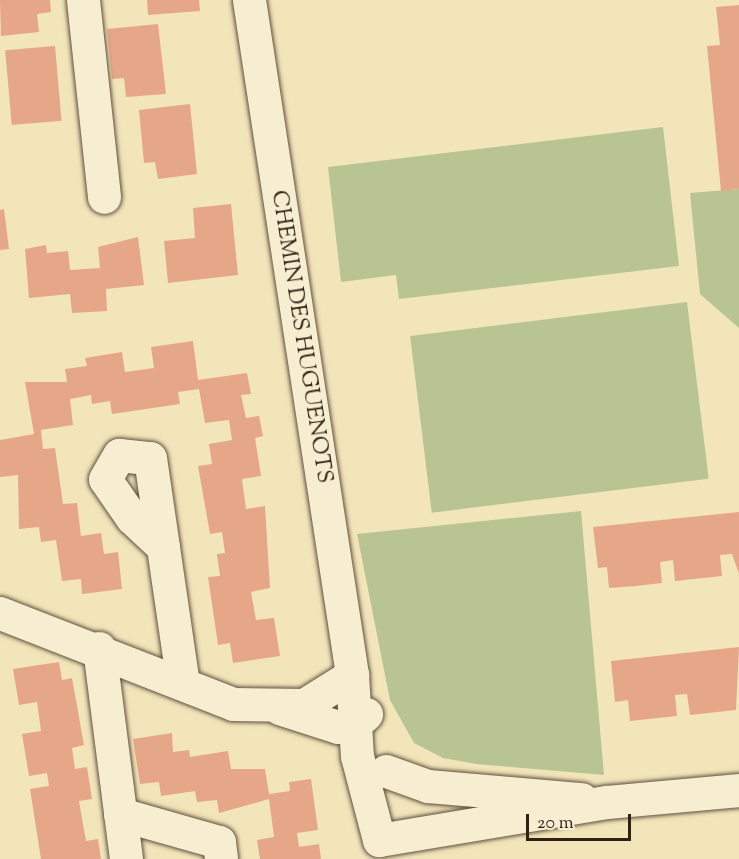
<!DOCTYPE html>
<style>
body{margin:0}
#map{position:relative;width:739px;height:859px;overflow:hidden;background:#f3e5ba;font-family:"Sorts Mill Goudy",serif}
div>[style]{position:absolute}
.green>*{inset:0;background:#b8c592;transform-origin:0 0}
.building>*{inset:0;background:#e6a789;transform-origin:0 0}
.roads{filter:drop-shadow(0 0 2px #5f523e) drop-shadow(0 0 2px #5f523e)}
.minor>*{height:33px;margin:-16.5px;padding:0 16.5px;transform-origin:16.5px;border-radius:16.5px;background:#f7eed2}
.tertiary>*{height:33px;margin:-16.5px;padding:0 16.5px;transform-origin:16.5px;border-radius:16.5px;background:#f7eed2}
span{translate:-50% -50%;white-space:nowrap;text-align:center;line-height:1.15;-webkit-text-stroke:4.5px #f7eed2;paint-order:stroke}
.street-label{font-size:22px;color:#2e2115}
.scale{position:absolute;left:526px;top:814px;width:105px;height:27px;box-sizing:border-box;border:3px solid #2e2115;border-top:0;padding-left:8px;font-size:18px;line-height:21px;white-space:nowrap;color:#2e2115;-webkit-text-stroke:4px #f7eed2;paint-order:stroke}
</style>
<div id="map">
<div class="green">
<i style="clip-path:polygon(663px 127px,679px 266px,399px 299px,396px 275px,341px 282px,328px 167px)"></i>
<i style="clip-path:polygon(739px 189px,739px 328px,700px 294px,690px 193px)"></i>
<i style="left:687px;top:302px;width:178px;height:279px;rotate:83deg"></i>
<i style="clip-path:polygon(581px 511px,604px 775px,476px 764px,443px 758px,414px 743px,390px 700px,357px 534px)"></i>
</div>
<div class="building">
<i style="clip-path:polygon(0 0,50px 0,51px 12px,37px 14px,39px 32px,1px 36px)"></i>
<i style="clip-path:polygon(147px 0,199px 0,200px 11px,148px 15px)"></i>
<i style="clip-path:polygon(739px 5px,739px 189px,721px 191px,707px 46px,720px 45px,716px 7px)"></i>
<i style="clip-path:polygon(158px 24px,166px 94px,126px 97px,124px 78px,112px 79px,107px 29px)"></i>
<i style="left:55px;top:46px;width:75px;height:50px;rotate:85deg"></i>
<i style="clip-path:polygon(190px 104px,197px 174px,158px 179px,155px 162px,144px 163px,139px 110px)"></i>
<i style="clip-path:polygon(231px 204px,238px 275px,168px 283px,164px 241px,195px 238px,193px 208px)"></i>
<i style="clip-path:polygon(4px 209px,9px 249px,0 250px,0 210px)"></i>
<i style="clip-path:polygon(138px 237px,144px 285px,106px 289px,107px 311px,72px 313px,70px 294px,29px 298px,25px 249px,46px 245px,47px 253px,68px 251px,70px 270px,100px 268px,98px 247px)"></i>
<i style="clip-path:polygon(193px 341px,198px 380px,247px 373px,251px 394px,241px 395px,246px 418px,259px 416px,263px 436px,255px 438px,261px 476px,242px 479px,246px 509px,265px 506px,270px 588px,251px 592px,256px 620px,274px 618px,280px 656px,233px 663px,230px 643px,218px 645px,208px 577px,220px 576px,217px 554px,225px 553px,222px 532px,210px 534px,198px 466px,212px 464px,209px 444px,232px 440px,229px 420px,205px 423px,199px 389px,178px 392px,180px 404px,112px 414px,110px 401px,92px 404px,91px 395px,70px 399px,73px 425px,41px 430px,43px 449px,55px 448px,63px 504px,77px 503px,81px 536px,101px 533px,104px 554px,118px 552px,122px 589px,82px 594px,81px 579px,62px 581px,56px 540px,41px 542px,39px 527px,19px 529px,18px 475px,0 477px,0 440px,34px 434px,25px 382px,67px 382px,65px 369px,87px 366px,85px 358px,122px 352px,125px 372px,154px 368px,151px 347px)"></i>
<i style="clip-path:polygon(739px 512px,739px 574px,732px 554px,720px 555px,722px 576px,675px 581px,673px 560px,660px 562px,662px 583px,636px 586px,609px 588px,607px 567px,598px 568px,593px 527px)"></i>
<i style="clip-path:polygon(739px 647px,736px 710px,690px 715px,687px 694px,675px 695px,677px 716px,630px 721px,628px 700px,615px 702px,611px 661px)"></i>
<i style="clip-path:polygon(59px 662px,62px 680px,72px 678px,84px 745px,72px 748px,75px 769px,87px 767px,92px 799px,79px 801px,86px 841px,98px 839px,101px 859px,41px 859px,30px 789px,49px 786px,47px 773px,29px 776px,22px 734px,41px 731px,37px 702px,19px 705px,13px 669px)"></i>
<i style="clip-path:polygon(172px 733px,173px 752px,189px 750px,190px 757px,228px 751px,231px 769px,265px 769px,269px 794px,290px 791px,289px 782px,311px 779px,318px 830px,297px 833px,299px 847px,319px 844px,321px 859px,260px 859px,257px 840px,274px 837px,269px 799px,219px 813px,217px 800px,197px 802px,195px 791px,161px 796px,159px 782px,140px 784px,133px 739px)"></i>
</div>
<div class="roads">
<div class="minor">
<i style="left:83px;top:0;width:198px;rotate:83.9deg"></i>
<i style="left:163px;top:547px;width:42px;rotate:-136.9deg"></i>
<i style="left:132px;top:518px;width:47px;rotate:-124.7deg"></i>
<i style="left:105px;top:479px;width:28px;rotate:-60deg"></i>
<i style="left:119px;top:455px;width:31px;rotate:6deg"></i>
<i style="left:150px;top:458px;width:227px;rotate:81.7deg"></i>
<i style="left:0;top:613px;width:250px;rotate:21.3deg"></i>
<i style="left:233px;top:704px;width:71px;rotate:0.8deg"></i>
<i style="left:304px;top:705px;width:57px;rotate:-32deg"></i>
<i style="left:99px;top:648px;width:213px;rotate:82.7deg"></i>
<i style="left:279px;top:708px;width:62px;rotate:17.9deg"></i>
<i style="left:338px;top:727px;width:17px;rotate:-10deg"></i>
<i style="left:355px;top:724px;width:15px;rotate:-42deg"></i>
<i style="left:120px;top:814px;width:103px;rotate:15.8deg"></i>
<i style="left:219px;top:842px;width:17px;rotate:83deg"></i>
</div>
<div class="tertiary">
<i style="left:249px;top:0;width:683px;rotate:81.32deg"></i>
<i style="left:352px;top:675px;width:81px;rotate:86.5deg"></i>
<i style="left:357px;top:756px;width:87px;rotate:75.3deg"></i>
<i style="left:386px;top:771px;width:45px;rotate:19.7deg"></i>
<i style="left:428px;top:786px;width:154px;rotate:4.9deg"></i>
<i style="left:379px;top:840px;width:231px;rotate:-9.5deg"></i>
<i style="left:607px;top:802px;width:133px;rotate:-5.2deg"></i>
</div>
</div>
<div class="street-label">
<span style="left:300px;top:337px;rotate:81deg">CHEMIN DES HUGUENOTS</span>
</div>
<div class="scale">20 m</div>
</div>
